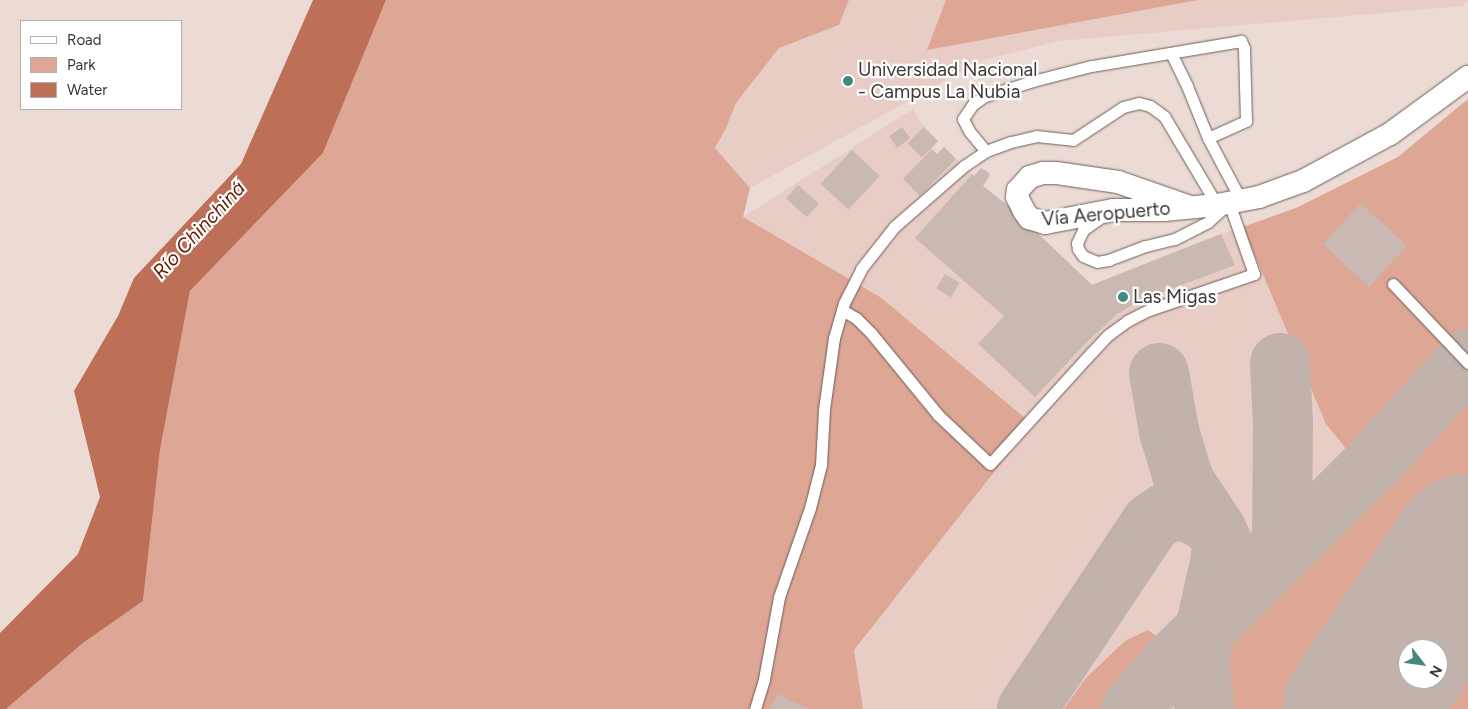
<!DOCTYPE html>
<meta charset="utf-8">
<style>
body{margin:0}
#map{position:relative;width:1468px;height:709px;overflow:hidden;background:#ecdad4;font-family:Figtree,sans-serif}
div>[style]{position:absolute}
.built>*{inset:0;background:#e7cdc5}
.green>*{inset:0;background:#dea695}
.water>*{inset:0;background:#bd6f58}
.taxiway>*{height:60px;margin:-30px;padding:0 30px;transform-origin:30px;border-radius:30px;background:#c1b2ac}
.runway>*{height:150px;margin:-75px;padding:0 75px;transform-origin:75px;border-radius:75px;background:#c1b2ac}
.building>*{inset:0;background:#cab8b3;transform-origin:0 0}
.roads{filter:drop-shadow(0 0 1px #6e5e5a) drop-shadow(0 0 1px #6e5e5a)}
.lane>*{height:11px;margin:-5.5px;padding:0 5.5px;transform-origin:5.5px;border-radius:5.5px;background:#fff}
.street>*{height:22px;margin:-11px;padding:0 11px;transform-origin:11px;border-radius:11px;background:#fff}
.dots>*{width:14px;height:14px;translate:-50% -50%;box-sizing:border-box;border:2px solid #fff;border-radius:50%}
span{translate:-50% -50%;white-space:nowrap;text-align:center;line-height:1.15;-webkit-text-stroke:4.5px #fff;paint-order:stroke}
.poi-label{font-size:19px;color:#3e3735}
.left{translate:0 -50%;text-align:left}
.street-label{font-size:19px;color:#3e3735}
.water-label{font-size:20px;color:#631b03;font-style:italic}
.legend{position:absolute;left:20px;top:20px;width:162px;height:90px;box-sizing:border-box;background:#fff;border:1px solid #b2afae;margin:0;padding:6px 9px;list-style:none;font-size:15px;color:#3e3735}
.legend li{display:flex;align-items:center;gap:10px;height:25px}
.legend b{width:25px;border:1px solid #b2afae}
.north{position:absolute;left:1398px;top:639px;width:50px;height:50px;box-sizing:border-box;background:#fff;border:1px solid #b2afae;border-radius:50%;rotate:120deg;font-size:14px;font-weight:700;line-height:20px;text-align:center;color:#3e3735}
.north::after{content:'';display:block;margin:auto;width:18px;height:22px;background:#428982;clip-path:polygon(50% 0,100% 100%,50% 72%,0 100%)}
</style>
<div id="map">
<div class="built">
<i style="clip-path:polygon(849px 0,1468px 0,1463px 6px,1058px 41px,983px 60px,750px 188px,715px 148px,726px 128px,736px 103px,779px 48px,839px 25px)"></i>
<i style="clip-path:polygon(evenodd,1468px 99px,1468px 709px,675px 709px,743px 217px,913px 109px,924px 127px,938px 141px,931px 148px,937px 154px,944px 147px,974px 176px,981px 168px,988px 171px,989px 178px,983px 186px,1012px 209px,1092px 285px,1190px 245px,1296px 208px,1398px 157px,1468px 99px,1408px 649px,1438px 649px,1438px 679px,1408px 679px,1408px 649px)"></i>
</div>
<div class="green">
<i style="clip-path:polygon(386px 0,849px 0,839px 25px,779px 48px,736px 103px,726px 128px,715px 148px,750px 188px,743px 217px,880px 297px,1032px 424px,854px 650px,863px 709px,6px 709px,83px 643px,143px 601px,160px 450px,190px 291px,323px 153px)"></i>
<i style="clip-path:polygon(946px 0,1198px 0,927px 50px)"></i>
<i style="clip-path:polygon(1468px 99px,1468px 329px,1352px 456px,1326px 424px,1243px 227px,1296px 208px,1398px 157px)"></i>
<i style="clip-path:polygon(1468px 385px,1468px 476px,1307px 709px,1221px 709px,1216px 667px,1221px 649px,1232px 635px)"></i>
<i style="clip-path:polygon(1148px 630px,1162px 640px,1169px 652px,1114px 709px,1064px 709px,1085px 679px,1125px 641px)"></i>
<i style="clip-path:polygon(1468px 632px,1468px 709px,1415px 709px,1435px 679px,1438px 679px,1438px 675px)"></i>
</div>
<div class="water">
<i style="clip-path:polygon(313px 0,386px 0,323px 153px,190px 291px,160px 450px,143px 601px,83px 643px,6px 709px,0 709px,0 633px,78px 554px,100px 497px,74px 391px,118px 316px,134px 278px,241px 164px)"></i>
</div>
<div class="taxiway">
<i style="left:1159px;top:373px;width:59px;rotate:80.2deg"></i>
<i style="left:1169px;top:431px;width:52px;rotate:73.3deg"></i>
<i style="left:1184px;top:481px;width:60px;rotate:56.6deg"></i>
<i style="left:1275px;top:558px;width:24px;rotate:-73deg"></i>
<i style="left:1282px;top:535px;width:111px;rotate:-89.5deg"></i>
<i style="left:1283px;top:424px;width:61px;rotate:-92.8deg"></i>
<i style="left:1027px;top:709px;width:224px;rotate:-56.3deg"></i>
<i style="left:1151px;top:523px;width:16px;rotate:-35deg"></i>
<i style="left:1164px;top:514px;width:16px;rotate:-15deg"></i>
<i style="left:1179px;top:510px;width:12px;rotate:14deg"></i>
<i style="left:1191px;top:513px;width:18px;rotate:29deg"></i>
<i style="left:1207px;top:522px;width:13px;rotate:42deg"></i>
<i style="left:1217px;top:531px;width:13px;rotate:67deg"></i>
<i style="left:1222px;top:543px;width:16px;rotate:94deg"></i>
<i style="left:1221px;top:559px;width:99px;rotate:102.8deg"></i>
<i style="left:1199px;top:656px;width:53px;rotate:84.6deg"></i>
<i style="left:1131px;top:709px;width:64px;rotate:-48.8deg"></i>
<i style="left:1173px;top:661px;width:284px;rotate:-44.7deg"></i>
<i style="left:1375px;top:461px;width:138px;rotate:-47.6deg"></i>
</div>
<div class="runway">
<i style="left:1358px;top:709px;width:194px;rotate:-55.5deg"></i>
</div>
<div class="building">
<i style="left:902px;top:127px;width:14px;height:16px;rotate:54deg"></i>
<i style="left:924px;top:127px;width:20px;height:23px;rotate:45deg"></i>
<i style="clip-path:polygon(944px 147px,956px 159px,920px 196px,903px 179px,932px 149px,937px 154px)"></i>
<i style="left:852px;top:150px;width:38px;height:46px;rotate:43deg"></i>
<i style="clip-path:polygon(981px 168px,990px 174px,983px 186px,1012px 209px,1092px 285px,1221px 234px,1235px 265px,1142px 300px,1117px 314px,1085px 344px,1035px 397px,978px 344px,1004px 316px,915px 238px,972px 174px,974px 176px)"></i>
<i style="left:798px;top:185px;width:28px;height:18px;rotate:42deg"></i>
<i style="left:1361px;top:203px;width:63px;height:56px;rotate:43deg"></i>
<i style="left:945px;top:274px;width:17px;height:17px;rotate:31deg"></i>
<i style="clip-path:polygon(778px 694px,808px 709px,770px 709px)"></i>
</div>
<div class="roads">
<div class="lane">
<i style="left:1171px;top:53px;width:37px;rotate:64deg"></i>
<i style="left:1187px;top:86px;width:56px;rotate:68deg"></i>
<i style="left:1208px;top:138px;width:70px;rotate:62deg"></i>
<i style="left:1208px;top:138px;width:42px;rotate:-24.1deg"></i>
<i style="left:1246px;top:121px;width:73px;rotate:-91.6deg"></i>
<i style="left:1244px;top:48px;width:8px;rotate:-113deg"></i>
<i style="left:1241px;top:41px;width:152px;rotate:170.5deg"></i>
<i style="left:1091px;top:66px;width:60px;rotate:165.5deg"></i>
<i style="left:1033px;top:81px;width:50px;rotate:162.6deg"></i>
<i style="left:985px;top:96px;width:14px;rotate:146deg"></i>
<i style="left:973px;top:104px;width:18px;rotate:124deg"></i>
<i style="left:963px;top:119px;width:13px;rotate:63deg"></i>
<i style="left:969px;top:131px;width:26px;rotate:50deg"></i>
<i style="left:986px;top:151px;width:27px;rotate:-20deg"></i>
<i style="left:1011px;top:142px;width:26px;rotate:-13deg"></i>
<i style="left:1036px;top:136px;width:37px;rotate:6deg"></i>
<i style="left:1073px;top:140px;width:60px;rotate:-33.4deg"></i>
<i style="left:1123px;top:107px;width:16px;rotate:-14deg"></i>
<i style="left:1139px;top:103px;width:11px;rotate:15deg"></i>
<i style="left:1150px;top:106px;width:17px;rotate:36deg"></i>
<i style="left:1164px;top:116px;width:104px;rotate:59.2deg"></i>
<i style="left:1393px;top:284px;width:109px;rotate:46.5deg"></i>
<i style="left:842px;top:310px;width:16px;rotate:30deg"></i>
<i style="left:856px;top:318px;width:21px;rotate:45deg"></i>
<i style="left:871px;top:333px;width:106px;rotate:50.7deg"></i>
<i style="left:938px;top:415px;width:71px;rotate:43.3deg"></i>
<i style="left:990px;top:464px;width:151px;rotate:-47.7deg"></i>
<i style="left:1092px;top:352px;width:23px;rotate:-47deg"></i>
<i style="left:1108px;top:335px;width:24px;rotate:-36deg"></i>
<i style="left:1127px;top:321px;width:25px;rotate:-27deg"></i>
<i style="left:1149px;top:310px;width:111px;rotate:-18.9deg"></i>
<i style="left:1254px;top:274px;width:75px;rotate:-109.4deg"></i>
<i style="left:1229px;top:203px;width:28px;rotate:138deg"></i>
<i style="left:1208px;top:222px;width:38px;rotate:153deg"></i>
<i style="left:1174px;top:239px;width:30px;rotate:166deg"></i>
<i style="left:1145px;top:246px;width:39px;rotate:159deg"></i>
<i style="left:1109px;top:260px;width:12px;rotate:171deg"></i>
<i style="left:1097px;top:262px;width:15px;rotate:-157deg"></i>
<i style="left:1083px;top:256px;width:9px;rotate:-126deg"></i>
<i style="left:1078px;top:249px;width:6px;rotate:-99deg"></i>
<i style="left:1077px;top:243px;width:14px;rotate:-65deg"></i>
<i style="left:1083px;top:230px;width:19px;rotate:-35deg"></i>
<i style="left:755px;top:709px;width:31px;rotate:-73deg"></i>
<i style="left:764px;top:679px;width:83px;rotate:-79.6deg"></i>
<i style="left:779px;top:597px;width:94px;rotate:-70.8deg"></i>
<i style="left:810px;top:508px;width:44px;rotate:-75.7deg"></i>
<i style="left:821px;top:465px;width:56px;rotate:-86.9deg"></i>
<i style="left:824px;top:409px;width:72px;rotate:-82deg"></i>
<i style="left:834px;top:338px;width:36px;rotate:-74deg"></i>
<i style="left:844px;top:303px;width:38px;rotate:-63deg"></i>
<i style="left:861px;top:269px;width:53px;rotate:-51.8deg"></i>
<i style="left:894px;top:227px;width:93px;rotate:-41.1deg"></i>
<i style="left:964px;top:166px;width:27px;rotate:-34deg"></i>
</div>
<div class="street">
<i style="left:1187px;top:206px;width:73px;rotate:-160.8deg"></i>
<i style="left:1118px;top:182px;width:63px;rotate:-171.7deg"></i>
<i style="left:1056px;top:173px;width:13px;rotate:180deg"></i>
<i style="left:1043px;top:173px;width:14px;rotate:163deg"></i>
<i style="left:1030px;top:177px;width:18px;rotate:133deg"></i>
<i style="left:1018px;top:190px;width:7px;rotate:98deg"></i>
<i style="left:1017px;top:197px;width:16px;rotate:63deg"></i>
<i style="left:1024px;top:211px;width:9px;rotate:54deg"></i>
<i style="left:1029px;top:218px;width:17px;rotate:17deg"></i>
<i style="left:1045px;top:223px;width:69px;rotate:-10.8deg"></i>
<i style="left:1113px;top:210px;width:51px"></i>
<i style="left:1164px;top:210px;width:53px;rotate:-5.4deg"></i>
<i style="left:1217px;top:205px;width:43px;rotate:-10.8deg"></i>
<i style="left:1259px;top:197px;width:47px;rotate:-20deg"></i>
<i style="left:1303px;top:181px;width:99px;rotate:-28.4deg"></i>
<i style="left:1390px;top:134px;width:97px;rotate:-36.2deg"></i>
</div>
</div>
<div class="dots">
<i style="left:848px;top:81px;background:#428982"></i>
<i style="left:1123px;top:297px;background:#428982"></i>
</div>
<div class="poi-label">
<span class="left" style="left:858px;top:81px">Universidad Nacional<br>- Campus La Nubia</span>
<span class="left" style="left:1133px;top:297px">Las Migas</span>
</div>
<div class="street-label">
<span style="left:1106px;top:214px;rotate:-5deg">Vía Aeropuerto</span>
</div>
<div class="water-label">
<span style="left:199px;top:230px;rotate:-47deg">Río Chinchiná</span>
</div>
<ul class="legend">
<li><b style="height:6px;background:#fff"></b>Road</li>
<li><b style="height:14px;background:#dea695"></b>Park</li>
<li><b style="height:14px;background:#bd6f58"></b>Water</li>
</ul>
<div class="north">N</div>
</div>
